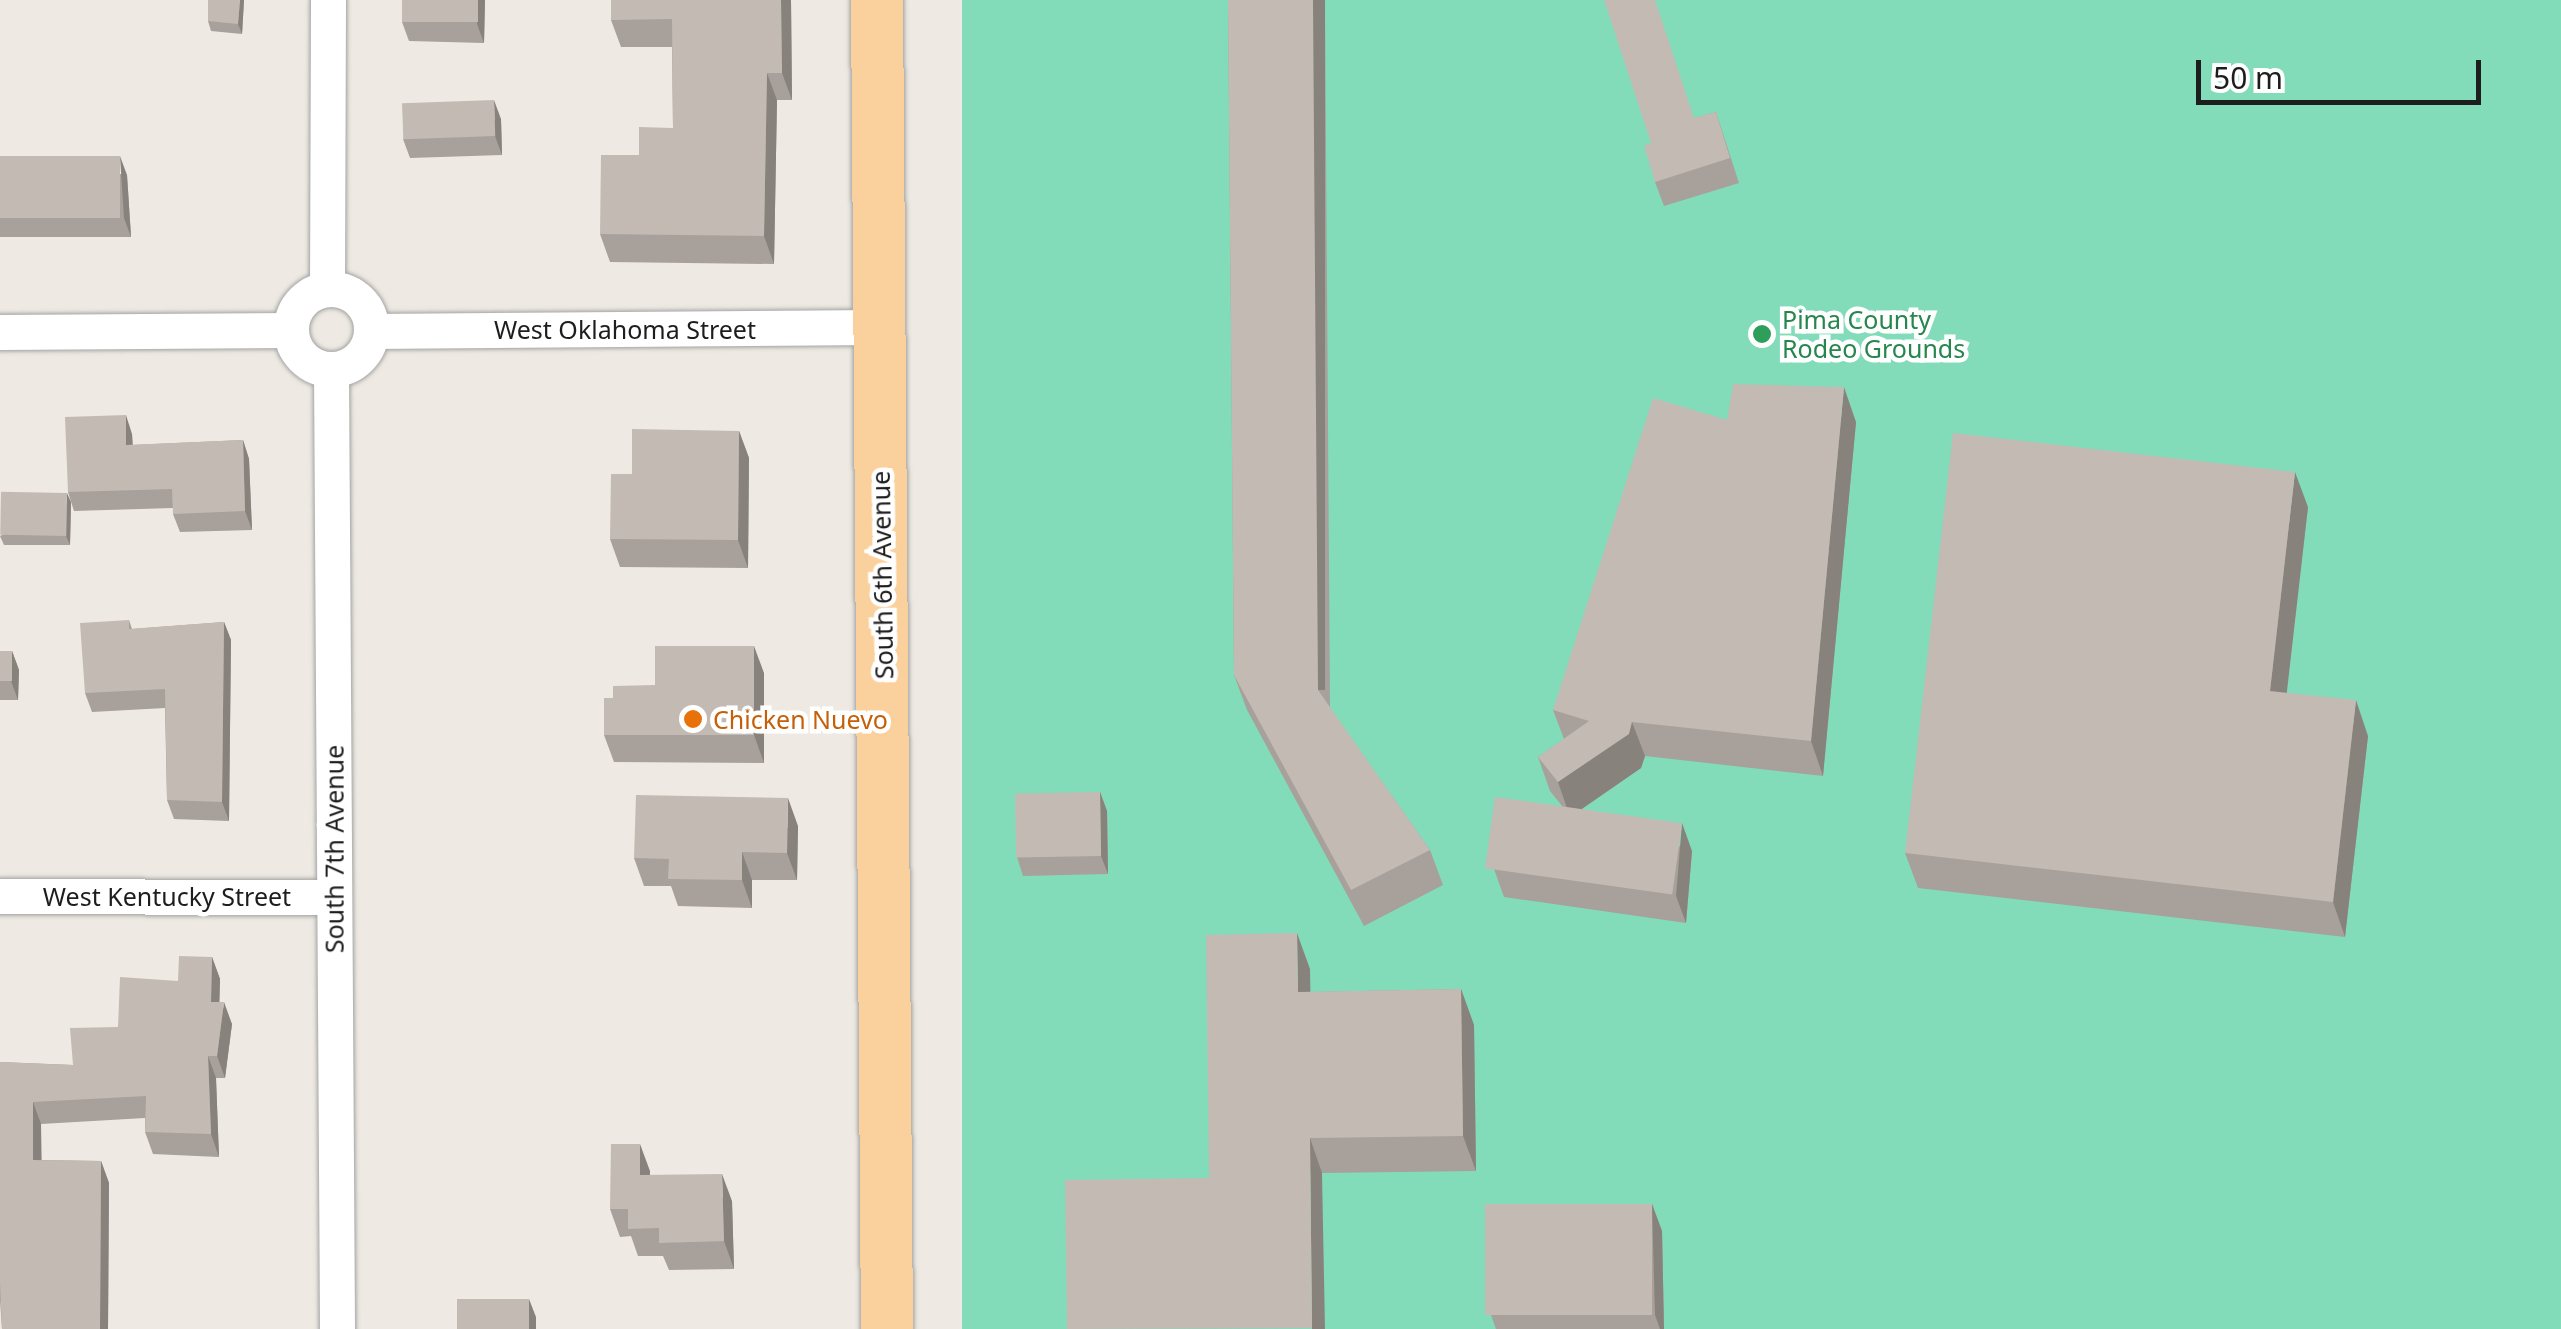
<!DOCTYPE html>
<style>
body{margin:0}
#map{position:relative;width:2561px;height:1329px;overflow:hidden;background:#eeeae3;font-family:"Noto Sans",sans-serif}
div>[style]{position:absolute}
.pitch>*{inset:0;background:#82dcb9;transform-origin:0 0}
.roads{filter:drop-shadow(0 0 2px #a4a4a4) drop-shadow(0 0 2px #a4a4a4)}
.street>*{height:35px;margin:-17.5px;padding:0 17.5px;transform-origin:17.5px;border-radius:17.5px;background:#fff}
.street>.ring{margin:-17.5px;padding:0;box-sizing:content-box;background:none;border:35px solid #fff;border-radius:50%}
.primary>*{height:52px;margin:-26px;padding:0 26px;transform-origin:26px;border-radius:26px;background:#fad19c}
.wall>*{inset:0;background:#a8a09a}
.shaded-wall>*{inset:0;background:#88827d;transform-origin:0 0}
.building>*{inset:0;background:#c3bab3;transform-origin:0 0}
.dots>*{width:28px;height:28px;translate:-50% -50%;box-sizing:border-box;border:5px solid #fff;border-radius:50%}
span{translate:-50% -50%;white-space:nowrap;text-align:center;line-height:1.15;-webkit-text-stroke:9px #fff;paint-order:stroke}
.leisure-label{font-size:25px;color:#27864d}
.left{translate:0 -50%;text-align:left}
.street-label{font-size:25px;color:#1d1d1d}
.food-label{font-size:25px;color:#c56008}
.scale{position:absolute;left:2196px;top:60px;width:285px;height:45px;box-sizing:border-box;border:5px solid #1d1d1d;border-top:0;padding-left:12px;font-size:30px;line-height:35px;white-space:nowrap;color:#1d1d1d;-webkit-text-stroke:8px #fff;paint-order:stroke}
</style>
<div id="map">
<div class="pitch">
<i style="left:962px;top:0;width:1599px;height:1329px"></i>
</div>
<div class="roads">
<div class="street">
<i class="ring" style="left:291px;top:289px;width:45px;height:45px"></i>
<i style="left:327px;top:289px;width:289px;rotate:-89.8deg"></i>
<i style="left:372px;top:331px;width:507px;rotate:-0.45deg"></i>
<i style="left:0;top:332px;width:290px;rotate:-0.4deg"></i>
<i style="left:331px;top:370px;width:959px;rotate:89.64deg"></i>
<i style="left:0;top:896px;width:334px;rotate:0.2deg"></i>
</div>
<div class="primary">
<i style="left:877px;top:0;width:1329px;rotate:89.57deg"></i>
</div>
</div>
<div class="wall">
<i style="clip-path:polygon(244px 0,242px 34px,211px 31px,208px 21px)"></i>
<i style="clip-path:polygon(485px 0,484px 43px,409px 41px,402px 22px)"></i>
<i style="clip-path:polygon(791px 0,792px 100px,777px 100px,774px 264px,610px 262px,600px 234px,639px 155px,673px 128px,672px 47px,621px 47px,611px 20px)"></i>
<i style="clip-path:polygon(1228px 0,1325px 0,1330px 708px,1430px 850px,1443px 885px,1364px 926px,1247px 710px,1234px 675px)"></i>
<i style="clip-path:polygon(1716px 112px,1739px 183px,1664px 206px,1655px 182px,1651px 143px,1695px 118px)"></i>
<i style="clip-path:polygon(501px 119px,502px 155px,410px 158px,403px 139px)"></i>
<i style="clip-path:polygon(0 156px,127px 175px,131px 237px,0 237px)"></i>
<i style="clip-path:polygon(1727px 420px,1856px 422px,1823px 776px,1645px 756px,1641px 768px,1582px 809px,1692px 851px,1686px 923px,1504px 897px,1494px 869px,1562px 806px,1550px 791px,1538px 757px,1564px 739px,1553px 710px)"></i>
<i style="clip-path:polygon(739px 431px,749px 458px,748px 568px,620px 567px,610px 539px,632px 474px)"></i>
<i style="clip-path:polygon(132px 434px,133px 445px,243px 440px,249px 459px,252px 530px,180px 532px,173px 514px,173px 508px,74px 511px,68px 492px)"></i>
<i style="clip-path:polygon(71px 502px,70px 545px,4px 545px,0 536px)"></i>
<i style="clip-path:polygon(2308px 507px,2286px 693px,2368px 736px,2345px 937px,1918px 888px,1905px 853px)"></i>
<i style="clip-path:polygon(129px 620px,132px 629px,224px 622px,231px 640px,229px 821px,174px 819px,167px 800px,165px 708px,92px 712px,85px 693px)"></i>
<i style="clip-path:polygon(0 651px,12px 651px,19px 670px,18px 700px,0 700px)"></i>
<i style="clip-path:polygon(764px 673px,764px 763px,614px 762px,604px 735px,613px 698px,655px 685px)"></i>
<i style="clip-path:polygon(1100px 792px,1107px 811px,1108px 874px,1023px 876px,1017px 857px)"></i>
<i style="clip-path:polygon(798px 826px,797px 880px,752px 880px,752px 908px,678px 906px,671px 886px,644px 886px,634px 858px)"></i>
<i style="clip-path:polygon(212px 957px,220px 979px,219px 1002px,232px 1024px,225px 1078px,216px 1078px,219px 1157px,153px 1154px,145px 1132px,145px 1118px,41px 1124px,41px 1160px,101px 1161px,109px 1183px,108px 1329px,2px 1329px,0 1300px,0 1062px,73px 1065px,118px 1027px)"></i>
<i style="clip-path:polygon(1310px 969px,1310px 992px,1461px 989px,1474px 1025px,1476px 1171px,1322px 1173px,1209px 1178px)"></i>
<i style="clip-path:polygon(650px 1171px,650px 1175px,732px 1201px,734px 1269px,669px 1270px,663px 1256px,638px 1256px,631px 1236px,620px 1237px,610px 1209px)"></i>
<i style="clip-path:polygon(1652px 1204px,1662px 1231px,1664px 1329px,1496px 1329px,1491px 1315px)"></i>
</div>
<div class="shaded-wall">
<i style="clip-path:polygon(240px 0,244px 0,242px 34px,238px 24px)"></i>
<i style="clip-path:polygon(478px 0,485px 0,484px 43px,477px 24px)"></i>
<i style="clip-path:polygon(781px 0,791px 0,792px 100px,782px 73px)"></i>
<i style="left:1313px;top:0;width:12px;height:690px"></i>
<i style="clip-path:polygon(767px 73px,777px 100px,774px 264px,764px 236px)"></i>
<i style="clip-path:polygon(494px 100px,501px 119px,502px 155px,495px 136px)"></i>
<i style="clip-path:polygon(120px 156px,127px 175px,131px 237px,124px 218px)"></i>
<i style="clip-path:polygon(1844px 387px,1856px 422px,1823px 776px,1811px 741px)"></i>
<i style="clip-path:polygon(126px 415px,132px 434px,133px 464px,126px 445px)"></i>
<i style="clip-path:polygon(739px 431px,749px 458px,748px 568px,738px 540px)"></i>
<i style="clip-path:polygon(243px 440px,249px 459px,252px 530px,245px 511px)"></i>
<i style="clip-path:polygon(2295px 472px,2308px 507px,2283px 726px,2270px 691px)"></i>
<i style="clip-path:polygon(67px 493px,71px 502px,70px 545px,66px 536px)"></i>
<i style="clip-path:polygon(224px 622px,231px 640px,229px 821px,222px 802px)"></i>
<i style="clip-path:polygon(754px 646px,764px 673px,764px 763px,754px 735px)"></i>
<i style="clip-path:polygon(12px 651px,19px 670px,18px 700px,11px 681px)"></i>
<i style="clip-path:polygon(2356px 700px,2368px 736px,2345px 937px,2333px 902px)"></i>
<i style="clip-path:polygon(1632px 722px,1645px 756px,1641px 768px,1570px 817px,1558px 782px)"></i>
<i style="clip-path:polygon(1100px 792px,1107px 811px,1108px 874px,1101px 856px)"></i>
<i style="clip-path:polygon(788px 798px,798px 826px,797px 880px,787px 853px)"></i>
<i style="clip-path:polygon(1682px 823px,1692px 851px,1686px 923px,1676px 896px)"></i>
<i style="clip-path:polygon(742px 852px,752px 880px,752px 908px,742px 880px)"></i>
<i style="clip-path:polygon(1297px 933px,1310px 969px,1311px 1027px,1298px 992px)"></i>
<i style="clip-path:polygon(212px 957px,220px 979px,219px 1024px,211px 1002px)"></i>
<i style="clip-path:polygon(1461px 989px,1474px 1025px,1476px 1171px,1463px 1136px)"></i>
<i style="clip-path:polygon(224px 1002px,232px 1024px,225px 1078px,217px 1056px)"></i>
<i style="clip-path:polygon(208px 1056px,216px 1078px,219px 1157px,211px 1134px)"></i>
<i style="clip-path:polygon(33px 1102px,41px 1124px,42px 1182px,33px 1160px)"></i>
<i style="clip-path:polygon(1310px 1138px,1322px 1173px,1325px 1329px,1312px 1329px)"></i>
<i style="clip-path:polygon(640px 1144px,650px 1171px,650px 1203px,640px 1175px)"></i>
<i style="clip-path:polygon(101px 1161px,109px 1183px,108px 1329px,100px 1329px)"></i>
<i style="clip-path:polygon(722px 1174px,732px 1201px,734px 1269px,724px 1241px)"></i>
<i style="clip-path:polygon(1652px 1204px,1662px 1231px,1664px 1329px,1660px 1329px,1655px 1315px)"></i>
<i style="clip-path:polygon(529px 1299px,536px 1317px,536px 1329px,529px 1329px)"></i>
</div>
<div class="building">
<i style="clip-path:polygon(208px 0,240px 0,238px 24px,208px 21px)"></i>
<i style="left:402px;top:0;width:76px;height:22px"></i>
<i style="clip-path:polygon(611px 0,781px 0,782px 73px,767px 73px,764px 236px,600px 234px,601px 155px,639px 155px,639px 127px,673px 128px,672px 19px,611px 20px)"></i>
<i style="clip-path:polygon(1228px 0,1313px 0,1318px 690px,1430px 850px,1351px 890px,1234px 675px)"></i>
<i style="clip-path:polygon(1604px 0,1655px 0,1694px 118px,1716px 112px,1730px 158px,1655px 182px,1644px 146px,1651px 143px)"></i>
<i style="left:494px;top:100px;width:36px;height:92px;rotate:88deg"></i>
<i style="left:0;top:156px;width:120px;height:62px"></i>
<i style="clip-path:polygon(1733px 384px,1844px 387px,1811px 741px,1632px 722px,1629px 734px,1558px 782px,1538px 757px,1589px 721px,1553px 710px,1653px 398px,1727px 420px)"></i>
<i style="clip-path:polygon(126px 415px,126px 445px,243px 440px,245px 511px,173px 514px,172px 489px,68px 492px,65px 417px)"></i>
<i style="clip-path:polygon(632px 429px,739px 431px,738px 540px,610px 539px,611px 474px,632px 474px)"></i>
<i style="clip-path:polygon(1953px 433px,2295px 472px,2270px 691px,2356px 700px,2333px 902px,1905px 853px)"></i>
<i style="left:67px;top:493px;width:43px;height:66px;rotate:91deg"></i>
<i style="clip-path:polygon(129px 620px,129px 629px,224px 622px,222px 802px,167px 800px,165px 689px,85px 693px,80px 623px)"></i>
<i style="clip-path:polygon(655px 646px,754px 646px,754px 735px,604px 735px,604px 698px,613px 698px,613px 686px,655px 685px)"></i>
<i style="left:0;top:651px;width:12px;height:30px"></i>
<i style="left:1100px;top:792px;width:64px;height:85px;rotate:89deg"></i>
<i style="clip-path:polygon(636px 795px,788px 798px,787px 853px,742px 852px,742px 880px,668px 879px,669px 859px,634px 858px)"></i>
<i style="left:1495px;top:797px;width:189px;height:72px;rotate:8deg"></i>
<i style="clip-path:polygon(1297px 933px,1298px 992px,1461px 989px,1463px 1136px,1310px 1138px,1312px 1328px,1067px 1329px,1065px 1180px,1209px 1178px,1206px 935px)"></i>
<i style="clip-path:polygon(179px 956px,212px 957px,211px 1002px,224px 1002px,217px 1056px,208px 1056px,211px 1134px,145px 1132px,146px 1096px,33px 1102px,33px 1160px,101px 1161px,100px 1329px,2px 1329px,0 1282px,0 1062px,73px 1065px,70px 1028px,118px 1027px,120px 977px,178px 981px)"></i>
<i style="clip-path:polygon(611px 1144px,640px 1144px,640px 1175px,722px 1174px,724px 1241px,659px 1243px,659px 1228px,628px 1229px,628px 1209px,610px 1209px)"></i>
<i style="left:1485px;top:1204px;width:167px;height:111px"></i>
<i style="left:457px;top:1299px;width:72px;height:30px"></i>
</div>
<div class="dots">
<i style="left:1762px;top:334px;background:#2e9e5b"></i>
<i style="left:693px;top:719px;background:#e8710a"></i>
</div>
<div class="leisure-label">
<span class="left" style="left:1782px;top:334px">Pima County<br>Rodeo Grounds</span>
</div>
<div class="street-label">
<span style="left:625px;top:329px">West Oklahoma Street</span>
<span style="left:882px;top:575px;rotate:-91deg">South 6th Avenue</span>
<span style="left:334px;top:849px;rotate:-90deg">South 7th Avenue</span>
<span style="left:167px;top:896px">West Kentucky Street</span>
</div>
<div class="food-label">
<span class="left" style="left:713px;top:719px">Chicken Nuevo</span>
</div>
<div class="scale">50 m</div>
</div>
